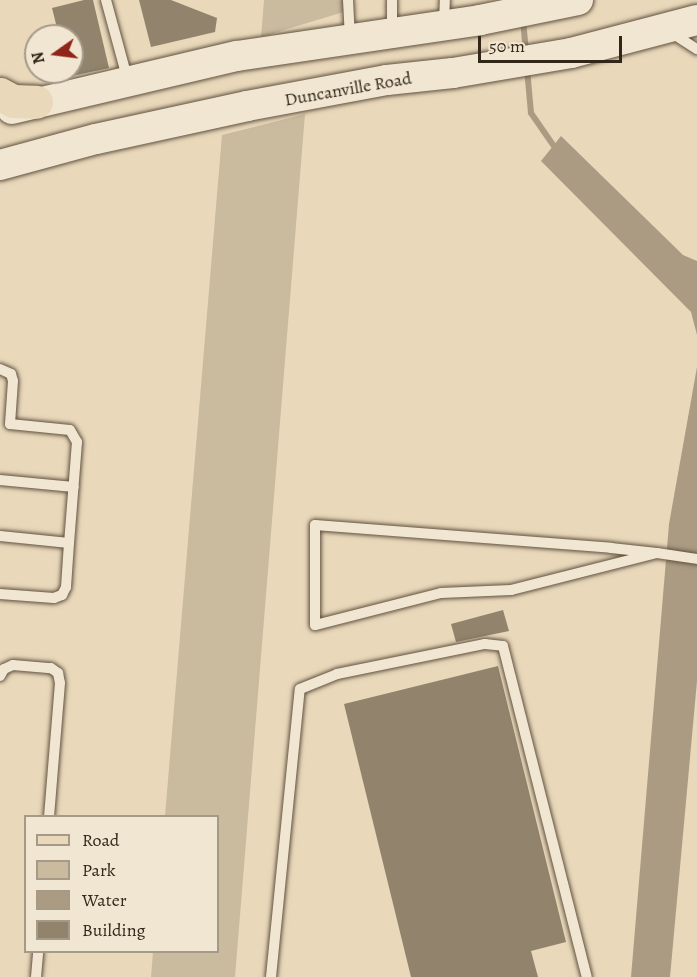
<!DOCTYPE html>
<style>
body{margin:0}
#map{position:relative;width:697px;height:977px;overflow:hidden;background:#e9d8ba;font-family:Alegreya,serif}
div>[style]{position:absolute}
.green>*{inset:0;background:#caba9e}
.water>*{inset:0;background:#ab9b83}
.stream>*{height:6px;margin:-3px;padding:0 3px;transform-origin:3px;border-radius:3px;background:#ab9b83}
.building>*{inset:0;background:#91836c}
.roads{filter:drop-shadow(0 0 2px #605240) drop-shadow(0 0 2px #605240)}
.service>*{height:10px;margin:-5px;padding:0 5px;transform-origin:5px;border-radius:5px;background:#f1e6d2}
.secondary>*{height:30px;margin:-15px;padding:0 15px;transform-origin:15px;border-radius:15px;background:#f1e6d2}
.primary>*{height:33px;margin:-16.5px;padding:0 16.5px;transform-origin:16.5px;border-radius:16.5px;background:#e9d8ba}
span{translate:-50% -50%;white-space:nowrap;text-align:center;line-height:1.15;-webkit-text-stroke:5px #f1e6d2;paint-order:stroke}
.street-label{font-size:18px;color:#322618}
.legend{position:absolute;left:24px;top:815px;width:195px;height:138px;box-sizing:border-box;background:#f1e6d2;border:2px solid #a59988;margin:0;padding:8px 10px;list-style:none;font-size:18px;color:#322618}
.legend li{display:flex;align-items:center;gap:12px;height:30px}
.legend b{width:30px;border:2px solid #a59988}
.north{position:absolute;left:24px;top:24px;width:60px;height:60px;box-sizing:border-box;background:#f1e6d2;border:2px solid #a59988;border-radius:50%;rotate:256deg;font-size:16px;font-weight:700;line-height:24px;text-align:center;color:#322618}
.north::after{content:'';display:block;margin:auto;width:21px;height:27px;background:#8f2418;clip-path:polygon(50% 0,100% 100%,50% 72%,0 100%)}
.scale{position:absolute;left:478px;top:36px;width:144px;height:27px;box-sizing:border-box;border:3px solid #322618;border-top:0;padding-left:8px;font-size:18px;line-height:21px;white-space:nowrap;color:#322618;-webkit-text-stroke:4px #f1e6d2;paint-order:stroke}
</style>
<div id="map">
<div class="green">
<i style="clip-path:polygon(264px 0,348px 0,347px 11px,261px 37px)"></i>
<i style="clip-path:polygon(305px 114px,235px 977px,151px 977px,153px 952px,218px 952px,218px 816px,165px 816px,222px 135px)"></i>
</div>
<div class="water">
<i style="clip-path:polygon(561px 136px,683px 255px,697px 261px,697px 335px,691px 312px,541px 161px)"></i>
<i style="clip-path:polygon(697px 367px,697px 681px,670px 977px,631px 977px,669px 524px)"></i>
</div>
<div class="stream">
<i style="left:523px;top:19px;width:34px;rotate:85deg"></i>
<i style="left:527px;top:69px;width:44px;rotate:84.8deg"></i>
<i style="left:531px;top:113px;width:47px;rotate:55.3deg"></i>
</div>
<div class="building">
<i style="clip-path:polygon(84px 0,93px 0,109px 68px,72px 76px,72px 36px,59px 36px,52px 8px)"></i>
<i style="clip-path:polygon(139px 0,171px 0,217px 18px,215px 32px,151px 47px)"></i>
<i style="clip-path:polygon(503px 610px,509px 631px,456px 642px,451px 624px)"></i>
<i style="clip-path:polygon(498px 666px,566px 942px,531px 951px,538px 977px,411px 977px,344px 704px)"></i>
</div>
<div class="roads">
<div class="service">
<i style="left:106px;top:0;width:84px;rotate:74.8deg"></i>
<i style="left:348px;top:0;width:39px;rotate:87deg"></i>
<i style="left:444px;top:24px;width:24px;rotate:-88deg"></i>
<i style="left:392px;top:30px;width:30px;rotate:-90deg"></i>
<i style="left:672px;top:33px;width:30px;rotate:33deg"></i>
<i style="left:0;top:369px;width:12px;rotate:24deg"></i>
<i style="left:11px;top:374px;width:7px;rotate:74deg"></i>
<i style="left:13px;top:381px;width:43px;rotate:94deg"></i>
<i style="left:10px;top:424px;width:60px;rotate:5.7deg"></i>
<i style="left:70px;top:430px;width:14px;rotate:60deg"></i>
<i style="left:77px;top:442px;width:101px;rotate:94.5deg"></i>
<i style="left:69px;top:543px;width:69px;rotate:-174.2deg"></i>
<i style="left:0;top:480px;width:74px;rotate:5.4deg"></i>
<i style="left:657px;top:553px;width:151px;rotate:165.8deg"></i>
<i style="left:511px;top:590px;width:70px;rotate:177.5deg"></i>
<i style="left:441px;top:593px;width:130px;rotate:165.7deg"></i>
<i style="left:315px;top:625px;width:100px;rotate:-90deg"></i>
<i style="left:315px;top:525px;width:297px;rotate:4.4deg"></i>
<i style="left:611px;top:548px;width:46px;rotate:6.2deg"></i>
<i style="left:657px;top:553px;width:40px;rotate:8.5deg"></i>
<i style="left:0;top:594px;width:54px;rotate:4.2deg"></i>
<i style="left:54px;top:598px;width:9px;rotate:-21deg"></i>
<i style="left:62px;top:595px;width:9px;rotate:-63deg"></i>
<i style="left:66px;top:587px;width:44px;rotate:-86.1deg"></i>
<i style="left:0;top:676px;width:8px;rotate:-60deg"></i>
<i style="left:4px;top:669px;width:10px;rotate:-24deg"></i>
<i style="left:13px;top:665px;width:38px;rotate:5deg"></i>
<i style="left:51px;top:668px;width:9px;rotate:36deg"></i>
<i style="left:58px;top:673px;width:10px;rotate:79deg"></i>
<i style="left:60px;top:683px;width:133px;rotate:94.7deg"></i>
<i style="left:36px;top:977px;width:25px;rotate:-85deg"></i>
<i style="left:271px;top:977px;width:289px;rotate:-84.3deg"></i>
<i style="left:300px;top:689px;width:40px;rotate:-22deg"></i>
<i style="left:337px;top:674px;width:151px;rotate:-11.5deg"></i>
<i style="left:485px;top:644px;width:18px;rotate:6deg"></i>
<i style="left:503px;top:646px;width:341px;rotate:75.8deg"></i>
</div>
<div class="secondary">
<i style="left:12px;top:109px;width:231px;rotate:-13.3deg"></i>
<i style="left:237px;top:56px;width:246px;rotate:-8.4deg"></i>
<i style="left:480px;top:20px;width:100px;rotate:-11.5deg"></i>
<i style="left:0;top:165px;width:99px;rotate:-15.2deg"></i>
<i style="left:96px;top:139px;width:155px;rotate:-12.3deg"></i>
<i style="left:247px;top:106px;width:142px;rotate:-10.5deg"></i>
<i style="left:387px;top:80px;width:66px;rotate:-6.1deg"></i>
<i style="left:453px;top:73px;width:120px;rotate:-9.6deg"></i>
<i style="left:571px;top:53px;width:130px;rotate:-14.7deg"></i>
</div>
<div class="primary">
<i style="left:0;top:94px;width:15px;rotate:28deg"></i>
<i style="left:13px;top:101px;width:23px;rotate:2deg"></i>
</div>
</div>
<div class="street-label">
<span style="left:348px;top:89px;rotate:-10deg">Duncanville Road</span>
</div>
<ul class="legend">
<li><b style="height:8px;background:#e9d8ba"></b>Road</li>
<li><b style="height:16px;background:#caba9e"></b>Park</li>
<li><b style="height:16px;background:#ab9b83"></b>Water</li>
<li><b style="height:16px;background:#91836c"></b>Building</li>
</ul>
<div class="north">N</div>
<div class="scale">50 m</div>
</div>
